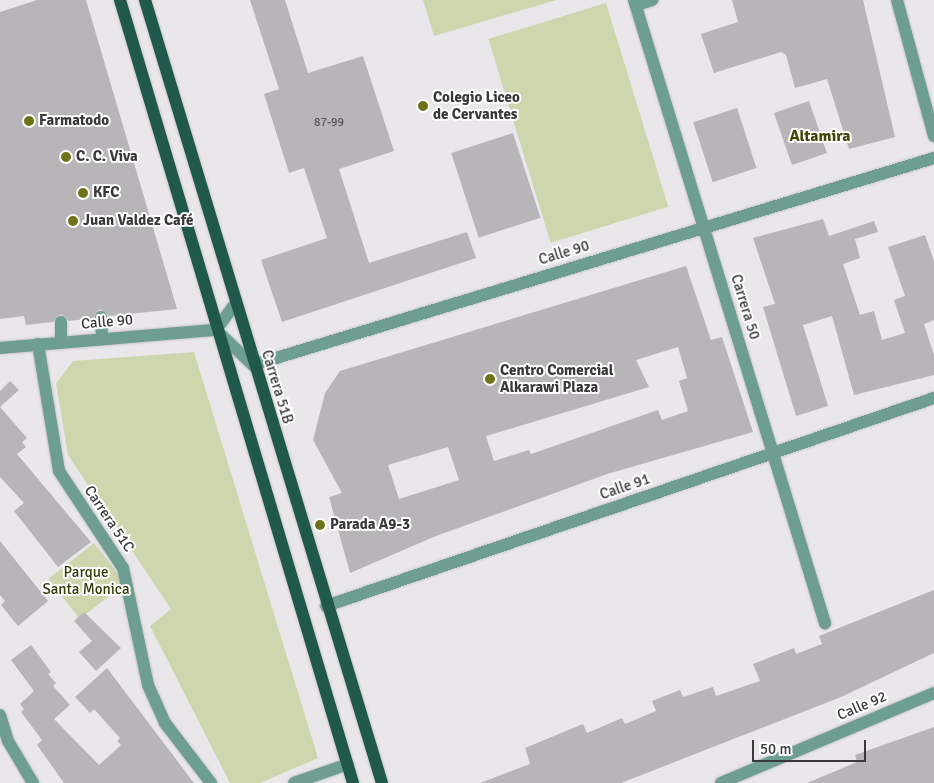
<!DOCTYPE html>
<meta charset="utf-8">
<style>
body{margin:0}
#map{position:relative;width:934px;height:783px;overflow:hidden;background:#eae7ea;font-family:Signika,sans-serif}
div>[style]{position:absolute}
.green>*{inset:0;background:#ced6ad;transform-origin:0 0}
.building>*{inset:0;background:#b7b5b8;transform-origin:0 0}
.roads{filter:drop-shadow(0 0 1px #c7c4c7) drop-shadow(0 0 1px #c7c4c7)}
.minor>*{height:12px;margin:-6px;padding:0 6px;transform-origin:6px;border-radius:6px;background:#6e9e91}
.major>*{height:12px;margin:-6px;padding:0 6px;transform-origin:6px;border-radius:6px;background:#20584c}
.dots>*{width:14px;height:14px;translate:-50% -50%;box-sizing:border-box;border:2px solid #fff;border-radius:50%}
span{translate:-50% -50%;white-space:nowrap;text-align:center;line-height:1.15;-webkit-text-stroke:4px #fff;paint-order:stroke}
.number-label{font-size:12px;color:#59575a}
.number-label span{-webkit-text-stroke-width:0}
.poi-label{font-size:15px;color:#3a383a;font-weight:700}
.left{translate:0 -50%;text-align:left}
.street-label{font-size:15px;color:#3a383a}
.park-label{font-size:15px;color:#333a03}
.neighbourhood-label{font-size:16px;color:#424606;font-weight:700}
.scale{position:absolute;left:752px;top:740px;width:114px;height:22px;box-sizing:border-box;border:2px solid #3a383a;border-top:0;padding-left:6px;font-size:15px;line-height:18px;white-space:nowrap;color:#3a383a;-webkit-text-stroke:4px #fff;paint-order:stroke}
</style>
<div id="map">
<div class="green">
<i style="clip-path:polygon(423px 0,556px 0,434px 36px)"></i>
<i style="left:606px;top:3px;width:213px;height:123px;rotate:73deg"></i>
<i style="clip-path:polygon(194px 352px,318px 758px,260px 783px,230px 783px,150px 626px,171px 609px,68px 455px,56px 383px,73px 361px)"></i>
<i style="left:94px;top:543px;width:51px;height:58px;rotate:52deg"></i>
</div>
<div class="building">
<i style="clip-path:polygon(37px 0,86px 0,177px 309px,109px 316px,100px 309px,93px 318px,69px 321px,61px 314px,53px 322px,26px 325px,24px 316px,0 319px,0 12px)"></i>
<i style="clip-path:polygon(250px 0,285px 0,308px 73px,363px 56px,394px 151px,339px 169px,369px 263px,467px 232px,476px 258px,282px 322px,261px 260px,327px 238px,304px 168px,289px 173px,264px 94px,279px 89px)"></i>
<i style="clip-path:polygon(732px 0,863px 0,895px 137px,849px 149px,827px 79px,795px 88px,786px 55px,781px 52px,714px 73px,701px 34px,738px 22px)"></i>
<i style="left:809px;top:101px;width:55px;height:37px;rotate:71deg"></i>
<i style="left:737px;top:108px;width:63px;height:46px;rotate:72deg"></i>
<i style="left:513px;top:133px;width:89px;height:65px;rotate:72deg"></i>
<i style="clip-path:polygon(823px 219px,829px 236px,874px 221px,878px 232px,855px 239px,860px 258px,843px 264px,860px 315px,874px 311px,882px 340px,905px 333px,894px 300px,905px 296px,888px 247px,925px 235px,934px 261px,934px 320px,924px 324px,934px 355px,934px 375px,854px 395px,832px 316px,803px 325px,828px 406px,796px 416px,763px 307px,775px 304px,753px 238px)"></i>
<i style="clip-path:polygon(evenodd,686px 266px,711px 340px,722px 337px,753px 432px,607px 474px,436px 536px,350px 573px,329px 497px,342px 493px,313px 440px,325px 393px,340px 371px,686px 266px,678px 347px,687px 378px,679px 381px,688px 411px,662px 420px,658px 410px,531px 454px,529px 450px,494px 461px,486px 436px,649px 387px,636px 360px,678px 347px,686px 266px,448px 447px,459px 480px,399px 499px,388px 465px,448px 447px)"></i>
<i style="clip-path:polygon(10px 381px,19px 390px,0 407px,27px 438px,22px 442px,26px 447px,17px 454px,91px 542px,58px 567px,14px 511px,24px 503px,0 477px,0 391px)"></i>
<i style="clip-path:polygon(0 541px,48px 601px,18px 626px,1px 605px,5px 601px,0 595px)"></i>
<i style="clip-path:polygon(934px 590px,934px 653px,841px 697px,621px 783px,480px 783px,530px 764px,525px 748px,583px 724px,587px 733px,622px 718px,625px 724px,656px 711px,652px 701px,680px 690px,683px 697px,713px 687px,716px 696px,760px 681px,753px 664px,794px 648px,796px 654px,822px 644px,819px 636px)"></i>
<i style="clip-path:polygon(84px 612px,121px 648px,96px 671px,79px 652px,92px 641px,74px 621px)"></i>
<i style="clip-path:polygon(31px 645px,51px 672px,48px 674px,56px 683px,53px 686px,70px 705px,54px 719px,99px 765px,121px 745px,117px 741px,120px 738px,94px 709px,90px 713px,75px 697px,107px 668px,194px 783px,64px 783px,37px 745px,42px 740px,21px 712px,24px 709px,20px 704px,34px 691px,11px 660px)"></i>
<i style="clip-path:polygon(934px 727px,934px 783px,807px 783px,857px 762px,855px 755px)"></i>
</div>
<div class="roads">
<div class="minor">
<i style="left:634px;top:0;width:652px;rotate:72.96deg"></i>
<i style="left:897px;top:0;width:141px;rotate:74.8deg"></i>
<i style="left:636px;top:5px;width:17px;rotate:-17deg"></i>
<i style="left:101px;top:317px;width:22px;rotate:87deg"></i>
<i style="left:61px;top:322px;width:21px;rotate:90deg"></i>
<i style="left:216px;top:330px;width:31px;rotate:-54deg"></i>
<i style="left:38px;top:344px;width:129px;rotate:80.6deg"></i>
<i style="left:59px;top:471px;width:116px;rotate:56.6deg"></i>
<i style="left:123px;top:568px;width:120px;rotate:77.9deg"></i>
<i style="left:148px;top:685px;width:42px;rotate:65.9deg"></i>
<i style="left:165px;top:723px;width:76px;rotate:52.5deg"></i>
<i style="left:0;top:348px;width:217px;rotate:-4.8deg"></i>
<i style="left:216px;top:330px;width:51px;rotate:43.4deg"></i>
<i style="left:253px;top:365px;width:712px;rotate:-16.91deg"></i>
<i style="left:326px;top:606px;width:643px;rotate:-18.89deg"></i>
<i style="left:0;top:715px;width:27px;rotate:73deg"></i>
<i style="left:8px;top:741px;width:49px;rotate:59.2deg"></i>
<i style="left:294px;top:783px;width:57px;rotate:-19.4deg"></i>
<i style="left:721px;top:783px;width:231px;rotate:-22.9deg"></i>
</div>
<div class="major">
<i style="left:120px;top:0;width:817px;rotate:73.43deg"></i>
<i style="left:145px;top:0;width:818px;rotate:73.16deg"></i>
</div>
</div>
<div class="dots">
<i style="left:423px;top:106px;background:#6e731a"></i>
<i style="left:29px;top:121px;background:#6e731a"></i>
<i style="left:66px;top:157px;background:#6e731a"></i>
<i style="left:83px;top:193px;background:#6e731a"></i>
<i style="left:73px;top:221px;background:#6e731a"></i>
<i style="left:490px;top:379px;background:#6e731a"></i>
<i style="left:320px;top:525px;background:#6e731a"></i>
</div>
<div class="number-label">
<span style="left:329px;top:123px">87-99</span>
</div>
<div class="poi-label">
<span class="left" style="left:433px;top:106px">Colegio Liceo<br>de Cervantes</span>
<span class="left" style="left:39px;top:121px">Farmatodo</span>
<span class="left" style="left:76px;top:157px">C. C. Viva</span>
<span class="left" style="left:93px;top:193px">KFC</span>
<span class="left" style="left:83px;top:221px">Juan Valdez Café</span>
<span class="left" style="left:500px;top:379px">Centro Comercial<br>Alkarawi Plaza</span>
<span class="left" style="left:330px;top:525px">Parada A9-3</span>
</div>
<div class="street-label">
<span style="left:564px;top:253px;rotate:-17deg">Calle 90</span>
<span style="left:745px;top:307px;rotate:73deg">Carrera 50</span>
<span style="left:107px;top:322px;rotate:-5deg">Calle 90</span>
<span style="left:277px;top:387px;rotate:73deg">Carrera 51B</span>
<span style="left:625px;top:487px;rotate:-19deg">Calle 91</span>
<span style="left:109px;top:519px;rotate:56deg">Carrera 51C</span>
<span style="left:862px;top:706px;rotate:-23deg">Calle 92</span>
</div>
<div class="park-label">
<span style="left:86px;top:581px">Parque<br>Santa Monica</span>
</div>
<div class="neighbourhood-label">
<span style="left:820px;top:136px">Altamira</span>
</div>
<div class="scale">50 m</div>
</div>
